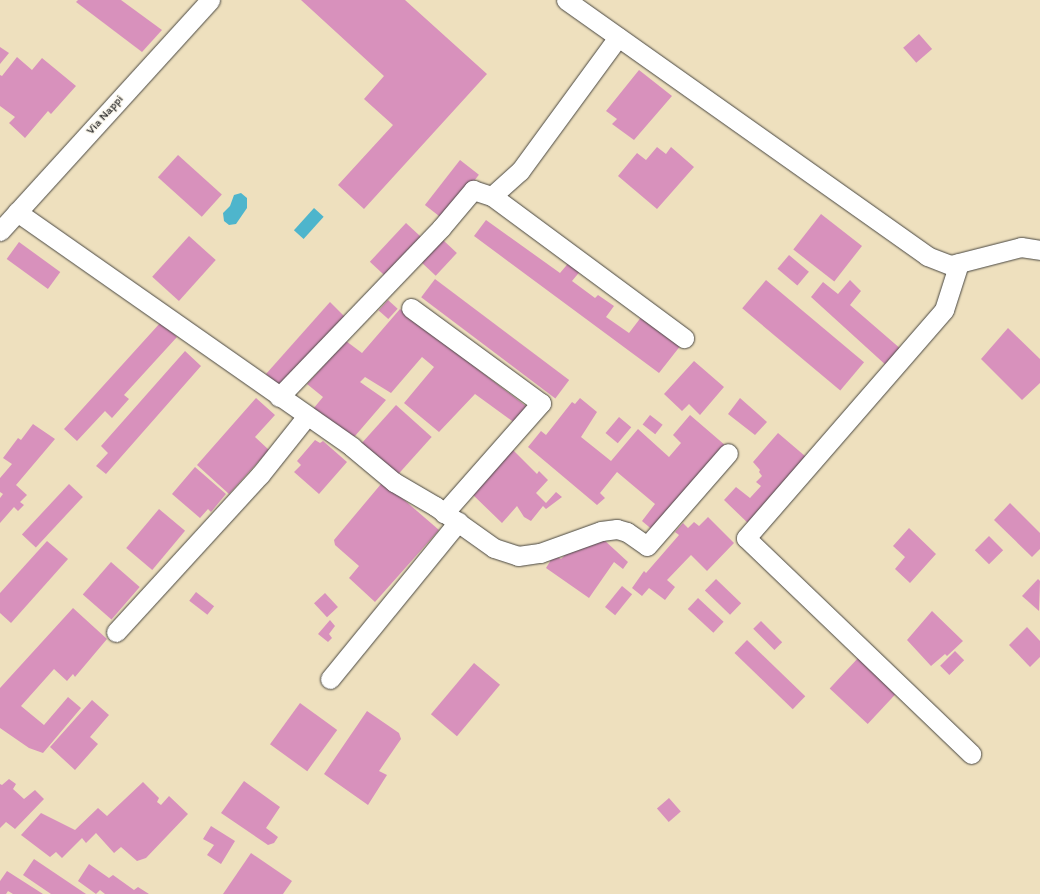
<!DOCTYPE html>
<style>
body{margin:0}
#map{position:relative;width:1040px;height:894px;overflow:hidden;background:#eee0be;font-family:Itim,sans-serif}
div>[style]{position:absolute}
.water>*{inset:0;background:#4eb5cc;transform-origin:0 0}
.building>*{inset:0;background:#d891bc;transform-origin:0 0}
.roads{filter:drop-shadow(0 0 1px #484641) drop-shadow(0 0 1px #484641)}
.street>*{height:19px;margin:-9.5px;padding:0 9.5px;transform-origin:9.5px;border-radius:9.5px;background:#fff}
span{translate:-50% -50%;white-space:nowrap;text-align:center;line-height:1.15;-webkit-text-stroke:3px #fbf7ec;paint-order:stroke}
.street-label{font-size:12px;color:#2b2b2b}
</style>
<div id="map">
<div class="water">
<i style="clip-path:polygon(241px 193px,247px 198px,247px 208px,236px 224px,229px 225px,224px 221px,223px 213px,230px 206px,234px 195px)"></i>
<i style="left:314px;top:208px;width:13px;height:30px;rotate:42deg"></i>
</div>
<div class="building">
<i style="clip-path:polygon(78px 0,121px 0,162px 30px,142px 52px,76px 2px)"></i>
<i style="clip-path:polygon(301px 0,405px 0,487px 74px,364px 209px,338px 185px,393px 125px,364px 99px,384px 76px)"></i>
<i style="left:919px;top:34px;width:20px;height:21px;rotate:49deg"></i>
<i style="clip-path:polygon(0 47px,9px 53px,0 64px)"></i>
<i style="clip-path:polygon(17px 57px,32px 70px,42px 58px,76px 86px,51px 114px,48px 111px,25px 138px,9px 123px,15px 117px,0 106px,0 75px,2px 76px)"></i>
<i style="clip-path:polygon(639px 70px,672px 96px,634px 140px,612px 124px,617px 119px,606px 111px)"></i>
<i style="clip-path:polygon(657px 147px,666px 154px,671px 147px,694px 167px,657px 209px,618px 176px,637px 153px,646px 160px)"></i>
<i style="left:178px;top:155px;width:59px;height:30px;rotate:42deg"></i>
<i style="left:460px;top:160px;width:24px;height:57px;rotate:38deg"></i>
<i style="left:821px;top:214px;width:52px;height:45px;rotate:38deg"></i>
<i style="clip-path:polygon(486px 220px,560px 273px,571px 260px,582px 269px,572px 281px,595px 298px,598px 295px,614px 306px,606px 317px,629px 333px,642px 316px,681px 345px,659px 373px,474px 236px)"></i>
<i style="left:406px;top:223px;width:21px;height:53px;rotate:43deg"></i>
<i style="left:189px;top:236px;width:36px;height:55px;rotate:42deg"></i>
<i style="left:443px;top:240px;width:19px;height:31px;rotate:43deg"></i>
<i style="left:19px;top:242px;width:51px;height:21px;rotate:36deg"></i>
<i style="left:789px;top:255px;width:26px;height:18px;rotate:40deg"></i>
<i style="left:435px;top:279px;width:168px;height:23px;rotate:37deg"></i>
<i style="left:766px;top:280px;width:128px;height:37px;rotate:40deg"></i>
<i style="clip-path:polygon(850px 280px,861px 291px,850px 305px,902px 350px,888px 367px,811px 297px,823px 282px,838px 294px)"></i>
<i style="left:388px;top:300px;width:13px;height:14px;rotate:42deg"></i>
<i style="clip-path:polygon(330px 302px,346px 318px,280px 386px,266px 374px)"></i>
<i style="clip-path:polygon(400px 309px,527px 407px,515px 423px,475px 394px,439px 432px,404px 403px,434px 367px,422px 357px,391px 393px,365px 377px,360px 382px,386px 400px,355px 436px,350px 437px,313px 409px,323px 397px,307px 384px,346px 341px,362px 353px)"></i>
<i style="clip-path:polygon(161px 322px,177px 337px,124px 395px,129px 399px,112px 418px,105px 411px,77px 441px,64px 429px)"></i>
<i style="clip-path:polygon(1008px 328px,1040px 359px,1040px 383px,1022px 400px,981px 359px)"></i>
<i style="clip-path:polygon(185px 351px,201px 366px,106px 474px,96px 466px,108px 453px,101px 446px)"></i>
<i style="clip-path:polygon(694px 361px,724px 387px,700px 415px,689px 404px,682px 411px,664px 394px)"></i>
<i style="clip-path:polygon(256px 398px,275px 415px,255px 437px,269px 450px,229px 494px,197px 465px)"></i>
<i style="clip-path:polygon(580px 398px,597px 412px,581px 437px,611px 461px,638px 429px,669px 457px,681px 443px,673px 435px,690px 415px,726px 446px,655px 532px,642px 521px,655px 504px,617px 472px,600px 493px,605px 498px,597px 505px,528px 447px,541px 431px,546px 435px,572px 402px,575px 404px)"></i>
<i style="clip-path:polygon(740px 398px,767px 422px,755px 435px,728px 414px)"></i>
<i style="left:396px;top:405px;width:48px;height:51px;rotate:42deg"></i>
<i style="left:650px;top:415px;width:16px;height:12px;rotate:38deg"></i>
<i style="left:619px;top:417px;width:16px;height:21px;rotate:40deg"></i>
<i style="clip-path:polygon(33px 424px,55px 439px,16px 485px,27px 495px,20px 502px,24px 505px,18px 511px,14px 507px,0 523px,0 498px,3px 494px,0 492px,0 478px,12px 464px,3px 458px,18px 438px,21px 440px)"></i>
<i style="clip-path:polygon(778px 433px,812px 462px,751px 526px,724px 500px,736px 487px,750px 498px,761px 486px,756px 482px,762px 476px,759px 472px,760px 470px,753px 462px)"></i>
<i style="clip-path:polygon(315px 440px,320px 443px,323px 441px,347px 462px,319px 494px,294px 472px,301px 465px,297px 461px)"></i>
<i style="clip-path:polygon(512px 449px,537px 474px,539px 471px,548px 480px,536px 493px,546px 503px,556px 492px,562px 497px,546px 509px,543px 506px,531px 521px,524px 517px,517px 506px,502px 523px,471px 493px)"></i>
<i style="clip-path:polygon(195px 467px,226px 494px,211px 512px,208px 509px,200px 518px,172px 494px)"></i>
<i style="left:69px;top:484px;width:19px;height:69px;rotate:43deg"></i>
<i style="clip-path:polygon(381px 484px,388px 486px,439px 530px,375px 602px,349px 578px,359px 566px,335px 545px,334px 540px)"></i>
<i style="clip-path:polygon(1010px 503px,1040px 533px,1040px 549px,1032px 557px,994px 520px)"></i>
<i style="left:159px;top:509px;width:34px;height:51px;rotate:40deg"></i>
<i style="clip-path:polygon(708px 517px,734px 543px,707px 571px,691px 555px,667px 580px,675px 587px,665px 600px,649px 588px,642px 596px,632px 588px,644px 571px,646px 573px,679px 535px,675px 532px,683px 523px,688px 528px,694px 522px,699px 526px)"></i>
<i style="clip-path:polygon(909px 528px,936px 554px,910px 583px,895px 569px,905px 557px,893px 546px)"></i>
<i style="left:989px;top:536px;width:20px;height:20px;rotate:45deg"></i>
<i style="clip-path:polygon(603px 539px,628px 562px,623px 569px,614px 562px,589px 598px,546px 568px,554px 555px,561px 559px,570px 550px)"></i>
<i style="clip-path:polygon(47px 541px,68px 559px,11px 623px,0 613px,0 593px)"></i>
<i style="left:111px;top:562px;width:38px;height:43px;rotate:41deg"></i>
<i style="left:716px;top:579px;width:35px;height:16px;rotate:44deg"></i>
<i style="clip-path:polygon(1038px 579px,1040px 581px,1039px 611px,1022px 596px)"></i>
<i style="left:622px;top:586px;width:13px;height:27px;rotate:39deg"></i>
<i style="left:196px;top:592px;width:23px;height:11px;rotate:38deg"></i>
<i style="left:325px;top:593px;width:19px;height:15px;rotate:47deg"></i>
<i style="left:698px;top:598px;width:35px;height:15px;rotate:43deg"></i>
<i style="clip-path:polygon(73px 608px,107px 639px,75px 677px,73px 674px,67px 681px,54px 669px,21px 706px,44px 725px,68px 697px,81px 708px,43px 753px,29px 748px,0 728px,0 688px)"></i>
<i style="clip-path:polygon(932px 611px,963px 641px,947px 656px,945px 654px,931px 666px,907px 640px)"></i>
<i style="clip-path:polygon(330px 620px,335px 626px,329px 634px,332px 638px,328px 642px,318px 634px)"></i>
<i style="left:761px;top:621px;width:30px;height:11px;rotate:45deg"></i>
<i style="clip-path:polygon(1027px 627px,1040px 641px,1040px 657px,1030px 667px,1009px 645px)"></i>
<i style="left:747px;top:640px;width:81px;height:18px;rotate:44deg"></i>
<i style="left:955px;top:651px;width:13px;height:21px;rotate:45deg"></i>
<i style="left:859px;top:657px;width:52px;height:43px;rotate:43deg"></i>
<i style="left:474px;top:663px;width:34px;height:67px;rotate:40deg"></i>
<i style="clip-path:polygon(92px 700px,109px 715px,90px 737px,98px 744px,75px 770px,50px 747px)"></i>
<i style="left:300px;top:703px;width:46px;height:51px;rotate:36deg"></i>
<i style="clip-path:polygon(367px 711px,399px 733px,401px 739px,379px 771px,387px 775px,368px 805px,324px 774px)"></i>
<i style="clip-path:polygon(9px 779px,16px 784px,13px 789px,24px 799px,35px 790px,44px 799px,15px 829px,6px 822px,0 828px,0 784px,2px 785px)"></i>
<i style="clip-path:polygon(244px 781px,280px 807px,266px 828px,278px 837px,274px 843px,268px 845px,221px 813px)"></i>
<i style="clip-path:polygon(143px 782px,159px 798px,157px 802px,161px 805px,169px 796px,188px 814px,146px 858px,137px 861px,121px 847px,114px 853px,96px 833px,86px 843px,82px 838px,62px 858px,56px 852px,50px 857px,21px 835px,41px 813px,75px 830px,98px 808px,107px 816px)"></i>
<i style="left:669px;top:798px;width:18px;height:16px;rotate:49deg"></i>
<i style="clip-path:polygon(211px 826px,235px 841px,221px 864px,207px 855px,214px 845px,203px 839px)"></i>
<i style="clip-path:polygon(251px 853px,292px 881px,283px 894px,223px 894px)"></i>
<i style="clip-path:polygon(34px 859px,86px 894px,51px 894px,23px 875px)"></i>
<i style="clip-path:polygon(89px 864px,109px 878px,113px 875px,134px 890px,138px 887px,149px 894px,105px 894px,100px 890px,96px 894px,78px 881px)"></i>
<i style="clip-path:polygon(7px 871px,43px 894px,13px 894px,8px 891px,6px 894px,0 894px,0 881px)"></i>
</div>
<div class="roads">
<div class="street">
<i style="left:566px;top:0;width:443px;rotate:35.3deg"></i>
<i style="left:927px;top:256px;width:26px;rotate:21deg"></i>
<i style="left:951px;top:265px;width:72px;rotate:-14.4deg"></i>
<i style="left:1021px;top:247px;width:19px;rotate:9deg"></i>
<i style="left:492px;top:196px;width:38px;rotate:-42deg"></i>
<i style="left:520px;top:171px;width:166px;rotate:-53.8deg"></i>
<i style="left:17px;top:212px;width:409px;rotate:35deg"></i>
<i style="left:352px;top:447px;width:55px;rotate:39.8deg"></i>
<i style="left:394px;top:482px;width:48px;rotate:30.3deg"></i>
<i style="left:435px;top:506px;width:72px;rotate:35.4deg"></i>
<i style="left:494px;top:548px;width:25px;rotate:18deg"></i>
<i style="left:518px;top:556px;width:22px;rotate:-8deg"></i>
<i style="left:540px;top:553px;width:65px;rotate:-19.8deg"></i>
<i style="left:601px;top:531px;width:16px;rotate:-7deg"></i>
<i style="left:617px;top:529px;width:10px;rotate:17deg"></i>
<i style="left:627px;top:532px;width:24px;rotate:35deg"></i>
<i style="left:647px;top:546px;width:123px;rotate:-48.9deg"></i>
<i style="left:0;top:231px;width:312px;rotate:-47.7deg"></i>
<i style="left:959px;top:263px;width:49px;rotate:107.7deg"></i>
<i style="left:944px;top:310px;width:302px;rotate:131deg"></i>
<i style="left:746px;top:538px;width:312px;rotate:43.8deg"></i>
<i style="left:411px;top:308px;width:161px;rotate:36.2deg"></i>
<i style="left:541px;top:403px;width:147px;rotate:131.4deg"></i>
<i style="left:279px;top:397px;width:234px;rotate:-46.2deg"></i>
<i style="left:441px;top:228px;width:50px;rotate:-49.9deg"></i>
<i style="left:473px;top:190px;width:20px;rotate:18deg"></i>
<i style="left:492px;top:196px;width:239px;rotate:36.5deg"></i>
<i style="left:116px;top:632px;width:213px;rotate:-47.5deg"></i>
<i style="left:260px;top:475px;width:75px;rotate:-51.5deg"></i>
<i style="left:330px;top:679px;width:203px;rotate:-50.8deg"></i>
</div>
</div>
<div class="street-label">
<span style="left:105px;top:115px;rotate:-48deg">Via Nappi</span>
</div>
</div>
